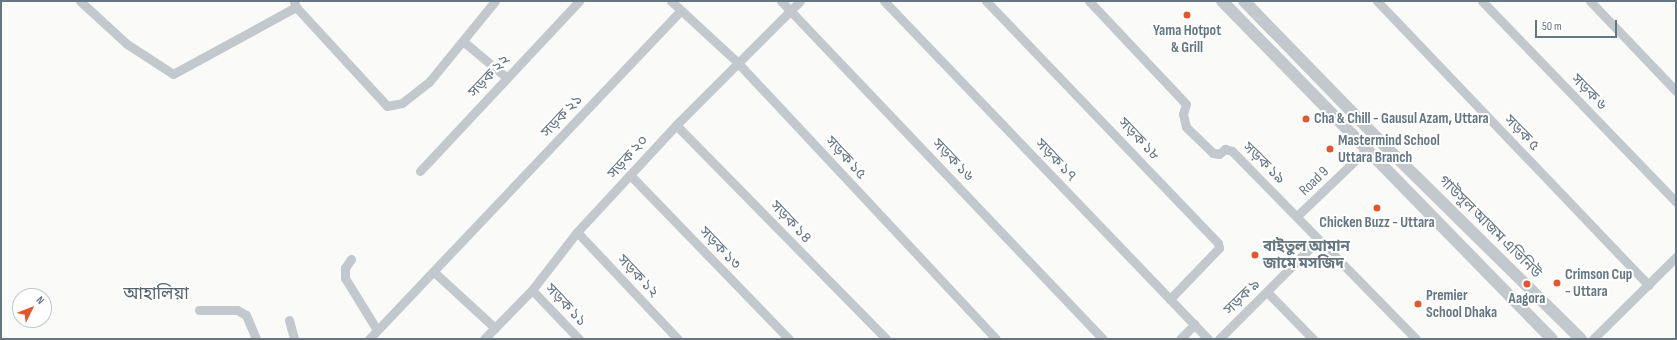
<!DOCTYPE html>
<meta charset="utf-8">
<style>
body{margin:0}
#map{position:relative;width:1677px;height:340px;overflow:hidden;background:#fafaf8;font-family:"Sofia Sans Condensed","Noto Sans Bengali",sans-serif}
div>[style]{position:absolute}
.minor>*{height:9px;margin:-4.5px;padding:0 4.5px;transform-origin:4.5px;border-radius:4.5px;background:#c3c8cc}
.tertiary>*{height:12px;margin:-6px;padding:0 6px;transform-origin:6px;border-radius:6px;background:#c3c8cc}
.dots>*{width:11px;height:11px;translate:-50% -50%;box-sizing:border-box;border:2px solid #fff;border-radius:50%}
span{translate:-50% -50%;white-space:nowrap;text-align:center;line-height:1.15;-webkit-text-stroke:4px #fff;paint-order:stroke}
.poi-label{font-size:15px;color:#657683;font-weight:700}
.left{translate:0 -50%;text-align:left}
.street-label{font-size:15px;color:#657683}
.quarter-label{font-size:17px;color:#57646e}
.frame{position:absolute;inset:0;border:2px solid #657683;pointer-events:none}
.north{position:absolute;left:12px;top:288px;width:40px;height:40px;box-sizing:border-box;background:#fff;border:1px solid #c1c8cd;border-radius:50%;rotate:47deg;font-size:11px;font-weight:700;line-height:16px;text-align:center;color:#657683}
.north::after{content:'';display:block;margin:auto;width:14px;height:18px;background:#e4572e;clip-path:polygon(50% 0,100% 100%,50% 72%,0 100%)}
.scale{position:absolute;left:1535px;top:20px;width:82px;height:18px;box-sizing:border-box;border:2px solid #657683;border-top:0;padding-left:5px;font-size:12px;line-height:14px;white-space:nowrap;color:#657683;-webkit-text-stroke:3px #fff;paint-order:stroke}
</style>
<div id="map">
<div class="minor">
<i style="left:80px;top:1px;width:64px;rotate:42.5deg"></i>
<i style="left:127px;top:44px;width:55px;rotate:33.1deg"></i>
<i style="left:173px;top:74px;width:140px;rotate:-28.6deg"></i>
<i style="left:294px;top:1px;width:6px;rotate:72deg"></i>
<i style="left:296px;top:7px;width:134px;rotate:47.4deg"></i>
<i style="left:387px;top:106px;width:15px;rotate:-11deg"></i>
<i style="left:402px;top:103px;width:34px;rotate:-38deg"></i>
<i style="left:429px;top:82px;width:104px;rotate:-50.8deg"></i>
<i style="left:671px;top:1px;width:90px;rotate:42.7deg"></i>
<i style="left:737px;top:62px;width:379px;rotate:46.9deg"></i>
<i style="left:781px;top:1px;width:467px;rotate:46.4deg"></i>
<i style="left:884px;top:1px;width:468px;rotate:46.2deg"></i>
<i style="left:986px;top:1px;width:335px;rotate:46.2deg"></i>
<i style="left:1218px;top:243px;width:5px;rotate:79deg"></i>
<i style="left:1219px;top:248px;width:71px;rotate:133.9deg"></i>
<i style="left:1089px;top:1px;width:141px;rotate:46.7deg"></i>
<i style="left:1186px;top:104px;width:10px;rotate:107deg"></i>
<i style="left:1183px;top:114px;width:13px;rotate:77deg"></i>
<i style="left:1186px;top:127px;width:37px;rotate:44deg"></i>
<i style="left:1213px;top:153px;width:6px;rotate:9deg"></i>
<i style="left:1219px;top:154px;width:8px;rotate:-40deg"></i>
<i style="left:1225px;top:149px;width:7px;rotate:16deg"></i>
<i style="left:1232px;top:151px;width:263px;rotate:45.6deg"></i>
<i style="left:1377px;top:1px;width:393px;rotate:46.3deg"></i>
<i style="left:1482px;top:1px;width:279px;rotate:46deg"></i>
<i style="left:1590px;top:1px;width:124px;rotate:46.3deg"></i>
<i style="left:464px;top:42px;width:56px;rotate:39.9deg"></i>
<i style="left:676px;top:125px;width:300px;rotate:45.5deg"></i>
<i style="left:420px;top:171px;width:233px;rotate:-46.9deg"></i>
<i style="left:631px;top:176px;width:227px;rotate:45.9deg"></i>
<i style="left:1297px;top:216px;width:97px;rotate:-43.7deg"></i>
<i style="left:577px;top:232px;width:147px;rotate:46.7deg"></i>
<i style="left:351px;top:259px;width:11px;rotate:124deg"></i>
<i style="left:345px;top:268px;width:10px;rotate:90deg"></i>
<i style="left:345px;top:278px;width:61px;rotate:58.4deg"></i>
<i style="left:434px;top:272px;width:83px;rotate:42.6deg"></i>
<i style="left:532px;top:290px;width:68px;rotate:46.2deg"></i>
<i style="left:1267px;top:292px;width:66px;rotate:45.6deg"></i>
<i style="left:199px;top:310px;width:38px"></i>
<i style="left:237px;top:310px;width:10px;rotate:29deg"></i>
<i style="left:246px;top:315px;width:26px;rotate:67deg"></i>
<i style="left:289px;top:320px;width:20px;rotate:75deg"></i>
<i style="left:369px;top:339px;width:452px;rotate:-46.5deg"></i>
<i style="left:484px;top:339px;width:69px;rotate:-45.6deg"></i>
<i style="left:532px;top:290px;width:73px;rotate:-52.2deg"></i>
<i style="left:577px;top:232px;width:146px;rotate:-47.2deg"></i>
<i style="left:676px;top:125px;width:175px;rotate:-45deg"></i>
<i style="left:1180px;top:339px;width:21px;rotate:-45deg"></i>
<i style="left:1219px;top:339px;width:140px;rotate:-45deg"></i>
<i style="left:1593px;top:339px;width:117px;rotate:-44.7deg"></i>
</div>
<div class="tertiary">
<i style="left:1222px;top:1px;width:472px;rotate:45.7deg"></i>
<i style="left:1244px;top:1px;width:192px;rotate:45.8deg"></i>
<i style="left:1378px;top:139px;width:285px;rotate:44.6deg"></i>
</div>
<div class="dots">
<i style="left:1187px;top:15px;background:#e4572e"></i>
<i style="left:1306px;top:119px;background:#e4572e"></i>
<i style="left:1330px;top:149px;background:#e4572e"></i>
<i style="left:1377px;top:208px;background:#e4572e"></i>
<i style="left:1255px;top:255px;background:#e4572e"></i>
<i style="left:1557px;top:283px;background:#e4572e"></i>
<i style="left:1527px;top:284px;background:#e4572e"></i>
<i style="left:1418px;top:304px;background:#e4572e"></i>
</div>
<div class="poi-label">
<span style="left:1187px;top:39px">Yama Hotpot<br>&amp; Grill</span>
<span class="left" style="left:1314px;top:119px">Cha &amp; Chill - Gausul Azam, Uttara</span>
<span class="left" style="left:1338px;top:149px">Mastermind School<br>Uttara Branch</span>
<span style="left:1377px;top:223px">Chicken Buzz - Uttara</span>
<span class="left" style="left:1263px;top:255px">বাইতুল আমান<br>জামে মসজিদ</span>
<span class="left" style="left:1565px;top:283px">Crimson Cup<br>- Uttara</span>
<span class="left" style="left:1426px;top:304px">Premier<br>School Dhaka</span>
<span style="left:1527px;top:299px">Aagora</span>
</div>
<div class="street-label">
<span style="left:489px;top:76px;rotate:-47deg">সড়ক ২২</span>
<span style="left:1589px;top:92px;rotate:46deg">সড়ক ৬</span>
<span style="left:562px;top:116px;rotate:-47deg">সড়ক ২১</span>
<span style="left:1522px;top:133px;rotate:46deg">সড়ক ৫</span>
<span style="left:1139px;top:139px;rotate:46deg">সড়ক ১৮</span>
<span style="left:628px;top:157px;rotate:-48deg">সড়ক ২০</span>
<span style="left:846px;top:158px;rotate:47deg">সড়ক ১৫</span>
<span style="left:953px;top:160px;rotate:46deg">সড়ক ১৬</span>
<span style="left:1056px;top:160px;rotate:46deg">সড়ক ১৭</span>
<span style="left:1264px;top:163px;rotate:44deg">সড়ক ১৯</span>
<span style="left:1314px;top:181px;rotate:-44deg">Road 9</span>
<span style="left:791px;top:222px;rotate:46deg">সড়ক ১৪</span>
<span style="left:1490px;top:227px;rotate:45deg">গাউসুল আজম এভিনিউ</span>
<span style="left:720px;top:248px;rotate:46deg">সড়ক ১৩</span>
<span style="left:638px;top:276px;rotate:46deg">সড়ক ১২</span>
<span style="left:1242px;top:297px;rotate:-44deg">সড়ক ৯</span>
<span style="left:566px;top:305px;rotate:46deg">সড়ক ১১</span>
</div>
<div class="quarter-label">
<span style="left:156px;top:295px">আহালিয়া</span>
</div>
<div class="frame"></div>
<div class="north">N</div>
<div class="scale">50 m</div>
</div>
